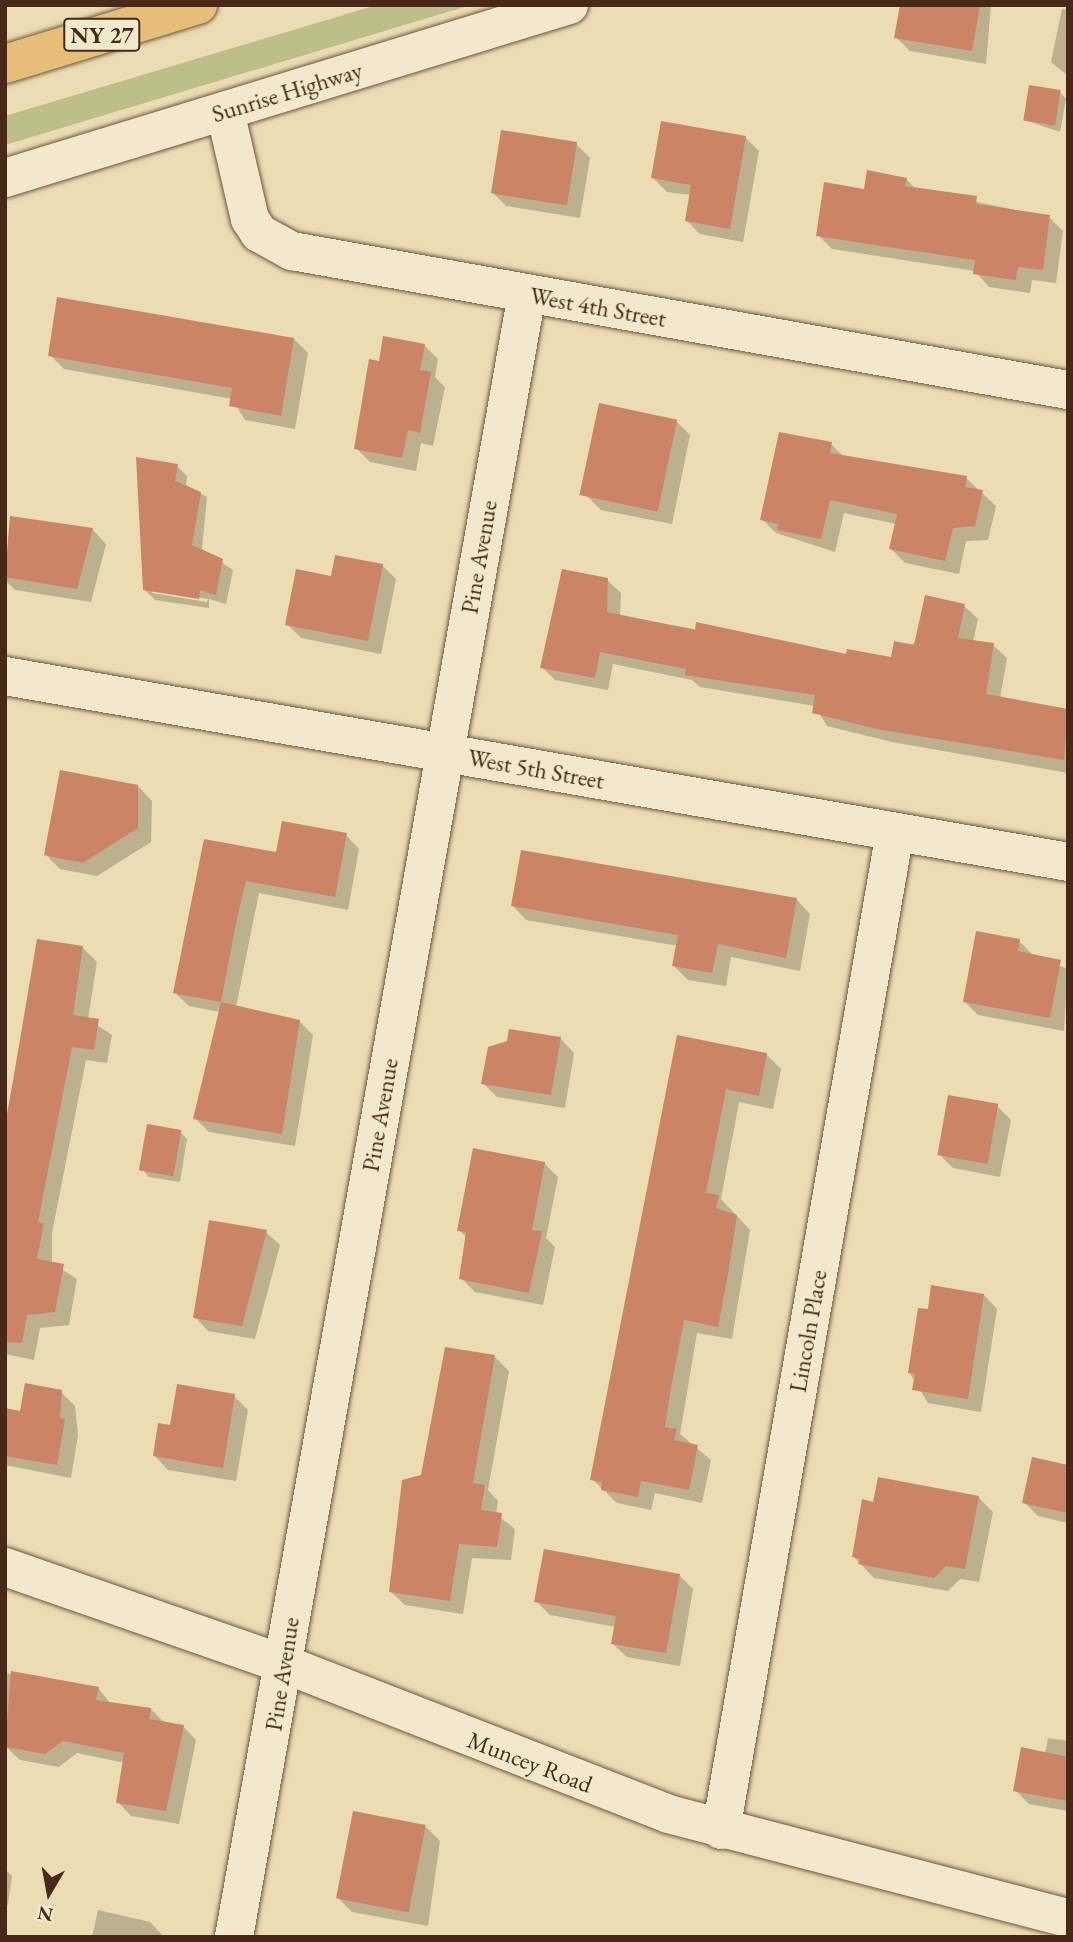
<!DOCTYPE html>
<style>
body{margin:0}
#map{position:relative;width:1073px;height:1942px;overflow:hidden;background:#ebdcb3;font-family:"EB Garamond",serif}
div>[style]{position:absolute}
.green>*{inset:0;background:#bcbf89}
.shadow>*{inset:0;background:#0003}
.building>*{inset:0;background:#cb8465;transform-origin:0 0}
.roads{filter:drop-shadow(0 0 2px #71563e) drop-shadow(0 0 2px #71563e)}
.minor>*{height:38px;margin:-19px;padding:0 19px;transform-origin:19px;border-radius:19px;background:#f2e8ce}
.tertiary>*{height:38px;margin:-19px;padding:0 19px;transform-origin:19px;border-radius:19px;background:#f2e8ce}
.secondary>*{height:38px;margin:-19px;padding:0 19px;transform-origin:19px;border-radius:19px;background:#f2e8ce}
.motorway>*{height:38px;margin:-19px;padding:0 19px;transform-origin:19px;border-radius:19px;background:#e6be7a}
span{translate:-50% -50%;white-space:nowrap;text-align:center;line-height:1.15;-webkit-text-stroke:5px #f2e8ce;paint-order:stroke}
.shield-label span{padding:2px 5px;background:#f2e8ce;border:2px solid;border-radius:5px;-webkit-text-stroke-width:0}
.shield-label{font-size:23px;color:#482917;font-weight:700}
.street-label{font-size:24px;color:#482917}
.frame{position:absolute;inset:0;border:7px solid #482917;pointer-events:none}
.north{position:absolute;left:14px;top:1858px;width:70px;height:70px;-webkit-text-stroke:5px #f2e8ce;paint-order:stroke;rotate:190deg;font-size:19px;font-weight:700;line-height:28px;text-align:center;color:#482917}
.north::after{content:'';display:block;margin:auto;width:24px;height:32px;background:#482917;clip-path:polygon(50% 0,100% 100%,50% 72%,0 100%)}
</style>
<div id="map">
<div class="green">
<i style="clip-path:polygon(377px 5px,471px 5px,5px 145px,5px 116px)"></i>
</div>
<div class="shadow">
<i style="clip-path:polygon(902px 5px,991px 5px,986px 64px,910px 51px,896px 37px)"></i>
<i style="clip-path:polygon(1062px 9px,1068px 10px,1068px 76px,1051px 62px)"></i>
<i style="clip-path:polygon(1060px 92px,1066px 99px,1060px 132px,1025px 120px)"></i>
<i style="clip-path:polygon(745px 137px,759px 151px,743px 242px,700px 234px,686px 220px,691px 195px,667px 192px,653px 178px)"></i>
<i style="clip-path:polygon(576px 144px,590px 158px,580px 218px,506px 206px,492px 192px)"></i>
<i style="clip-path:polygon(906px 179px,916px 189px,1049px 217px,1063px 231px,1056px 283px,1032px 280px,1030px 293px,989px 287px,975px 271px,832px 249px,818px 235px)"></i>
<i style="clip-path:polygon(294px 339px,308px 353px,295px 429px,245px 420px,232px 399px,64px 369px,50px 355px)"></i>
<i style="clip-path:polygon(424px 345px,438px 359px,435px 377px,445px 387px,433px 446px,421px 443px,416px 471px,370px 462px,356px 448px,380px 363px)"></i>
<i style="clip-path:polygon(676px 421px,690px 435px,672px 524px,601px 510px,587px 496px)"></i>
<i style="clip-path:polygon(831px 444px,844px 457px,966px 478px,996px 506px,988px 540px,966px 541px,959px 574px,905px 563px,891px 549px,896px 524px,844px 513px,835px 552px,776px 533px,762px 519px)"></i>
<i style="clip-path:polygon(evenodd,177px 466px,187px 476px,186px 485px,207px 497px,202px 549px,233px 570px,226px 604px,209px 599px,209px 608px,155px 600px,144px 589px,177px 466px,152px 590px,208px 599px,207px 602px,152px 593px,152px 590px)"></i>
<i style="clip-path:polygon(12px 518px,93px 530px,106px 544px,91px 602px,15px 590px,5px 580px)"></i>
<i style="clip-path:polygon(382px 565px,396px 579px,381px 654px,301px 638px,287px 624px)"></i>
<i style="clip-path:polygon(607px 580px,621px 593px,620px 616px,847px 656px,892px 659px,964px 606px,978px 619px,973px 642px,993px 645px,1007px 658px,1000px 699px,1068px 710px,1068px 773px,892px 742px,827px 726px,815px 706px,700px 687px,692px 680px,613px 664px,608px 690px,555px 680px,542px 667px)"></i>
<i style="clip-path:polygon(138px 786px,152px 801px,151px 842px,97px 876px,60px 869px,46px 855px)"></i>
<i style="clip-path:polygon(346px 835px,359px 849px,348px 910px,259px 893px,236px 1007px,299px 1021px,313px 1035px,295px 1146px,209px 1132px,195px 1118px,220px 1012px,189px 1006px,175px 993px,206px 841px,277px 854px)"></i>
<i style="clip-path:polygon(797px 900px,810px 914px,800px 971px,731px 957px,726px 986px,688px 980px,674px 966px,678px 946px,526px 920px,513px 906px)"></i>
<i style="clip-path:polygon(39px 941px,83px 948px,97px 962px,88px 1019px,112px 1035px,107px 1063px,86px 1060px,52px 1233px,52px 1263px,77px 1279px,69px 1325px,40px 1328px,34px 1360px,5px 1354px,5px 1124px)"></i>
<i style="clip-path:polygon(1019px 941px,1033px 955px,1068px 969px,1064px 1031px,978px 1015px,964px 1001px)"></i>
<i style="clip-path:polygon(679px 1037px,767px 1055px,781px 1069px,773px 1109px,739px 1102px,721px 1199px,750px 1230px,732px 1339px,697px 1333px,680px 1434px,711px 1460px,702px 1503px,655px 1493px,651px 1510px,617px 1503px,592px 1479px)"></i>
<i style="clip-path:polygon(561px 1039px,574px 1053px,565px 1108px,497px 1097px,483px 1083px)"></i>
<i style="clip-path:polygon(997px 1106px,1011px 1120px,1000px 1177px,953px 1168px,939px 1154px)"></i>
<i style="clip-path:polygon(180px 1132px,187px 1139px,180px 1182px,149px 1177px,143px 1170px)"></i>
<i style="clip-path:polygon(544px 1163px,558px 1177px,546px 1238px,555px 1247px,543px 1305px,475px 1292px,461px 1278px,467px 1238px,459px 1230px)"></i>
<i style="clip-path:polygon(266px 1232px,280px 1245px,255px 1339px,208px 1331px,195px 1317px)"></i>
<i style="clip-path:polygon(984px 1295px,997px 1309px,981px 1412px,928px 1403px,909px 1372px,929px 1311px)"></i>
<i style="clip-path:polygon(495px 1357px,509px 1371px,488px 1490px,498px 1501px,496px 1514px,515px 1529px,511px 1560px,472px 1558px,463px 1614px,405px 1605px,391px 1592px)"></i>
<i style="clip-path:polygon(61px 1392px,75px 1406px,78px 1435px,71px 1478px,5px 1465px,5px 1410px,21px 1413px)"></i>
<i style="clip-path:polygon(234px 1396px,248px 1410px,236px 1481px,168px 1470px,155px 1456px)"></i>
<i style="clip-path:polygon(1068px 1467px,1068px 1523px,1038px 1516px,1024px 1502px)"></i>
<i style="clip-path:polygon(979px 1498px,993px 1512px,979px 1582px,960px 1579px,948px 1591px,874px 1578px,854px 1557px,875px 1504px)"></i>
<i style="clip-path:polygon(679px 1575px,693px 1589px,680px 1666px,627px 1657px,613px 1644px,616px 1627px,550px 1615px,536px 1601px)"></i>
<i style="clip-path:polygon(5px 1673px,98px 1688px,111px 1704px,151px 1709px,165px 1723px,183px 1726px,196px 1740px,179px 1824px,131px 1816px,118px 1802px,125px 1763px,77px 1753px,59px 1767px,20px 1760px,5px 1746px)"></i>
<i style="clip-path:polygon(1048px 1738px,1068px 1741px,1068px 1811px,1029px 1804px,1015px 1790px,1045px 1754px)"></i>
<i style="clip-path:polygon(426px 1827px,440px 1841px,428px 1926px,352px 1912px,338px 1898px)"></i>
<i style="clip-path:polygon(5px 1869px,12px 1876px,8px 1905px,5px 1905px)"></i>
<i style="clip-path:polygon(98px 1910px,150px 1922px,164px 1937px,92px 1937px)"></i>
</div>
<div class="building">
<i style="clip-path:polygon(900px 5px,980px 5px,972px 51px,894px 38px)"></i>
<i style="left:1029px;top:85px;width:32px;height:36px;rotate:9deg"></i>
<i style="clip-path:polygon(661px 121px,746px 136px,730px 229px,685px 221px,691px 185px,651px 178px)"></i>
<i style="left:501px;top:130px;width:77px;height:64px;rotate:9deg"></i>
<i style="clip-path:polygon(867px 170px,907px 178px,905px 186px,977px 196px,976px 204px,1050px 215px,1043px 270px,1018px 267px,1016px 280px,973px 274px,975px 260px,816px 236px,824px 182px,864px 189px)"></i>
<i style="clip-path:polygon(57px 297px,294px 338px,281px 416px,229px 406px,232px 388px,48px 356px)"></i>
<i style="clip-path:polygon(383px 336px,425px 344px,420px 370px,431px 372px,420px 433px,408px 430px,402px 458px,354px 449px,369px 359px,379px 361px)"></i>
<i style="left:599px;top:403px;width:80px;height:94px;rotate:12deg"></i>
<i style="clip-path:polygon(779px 432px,832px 442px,830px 453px,967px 476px,965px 487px,983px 490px,975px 526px,953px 528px,945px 561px,889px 549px,897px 514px,830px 500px,821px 539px,777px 530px,778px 524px,760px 520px)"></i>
<i style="clip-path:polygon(136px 457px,178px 464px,175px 481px,201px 492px,192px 545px,223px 559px,216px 595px,200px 590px,199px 599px,143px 590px)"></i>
<i style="clip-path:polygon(10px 516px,93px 528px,77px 589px,5px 577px)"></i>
<i style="clip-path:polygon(335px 555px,383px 564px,368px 641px,285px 625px,296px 569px,331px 576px)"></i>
<i style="clip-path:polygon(562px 569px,608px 578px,607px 612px,695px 630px,696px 622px,846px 654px,847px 649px,891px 657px,894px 641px,914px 645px,925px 595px,965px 604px,958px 638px,994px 643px,986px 694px,1068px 709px,1064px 760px,877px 729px,812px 713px,815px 695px,685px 675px,686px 669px,600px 652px,595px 678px,540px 668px)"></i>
<i style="clip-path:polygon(60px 770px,138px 785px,138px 828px,83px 863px,44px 855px)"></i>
<i style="clip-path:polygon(282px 821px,347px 833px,335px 897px,246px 881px,237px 918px,221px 1002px,300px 1020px,282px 1134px,193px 1119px,221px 1002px,173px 993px,204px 839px,276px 852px)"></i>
<i style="clip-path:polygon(521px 850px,797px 898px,786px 958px,718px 944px,712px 973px,672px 966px,678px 935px,511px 906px)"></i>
<i style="clip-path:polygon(976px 931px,1020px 939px,1018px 951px,1061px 960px,1050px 1018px,963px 1002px)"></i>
<i style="clip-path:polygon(37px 939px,83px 946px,73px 1015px,99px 1019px,94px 1050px,72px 1047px,38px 1222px,44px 1223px,37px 1259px,64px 1264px,55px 1312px,27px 1315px,22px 1343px,5px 1342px,5px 1128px)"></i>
<i style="clip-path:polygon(509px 1029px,561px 1037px,551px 1095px,481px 1084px,488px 1047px,507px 1041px)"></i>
<i style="clip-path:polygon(677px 1035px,767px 1053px,759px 1096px,726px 1089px,706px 1193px,719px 1195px,716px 1208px,737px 1215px,728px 1274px,718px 1327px,684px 1320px,670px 1393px,665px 1427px,677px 1429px,674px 1440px,698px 1445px,689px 1490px,641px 1481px,638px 1497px,601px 1490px,602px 1482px,590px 1480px)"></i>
<i style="left:948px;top:1095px;width:51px;height:61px;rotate:10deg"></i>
<i style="left:147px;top:1124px;width:35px;height:47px;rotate:10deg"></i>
<i style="clip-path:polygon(473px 1148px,545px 1162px,532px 1230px,542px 1231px,529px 1293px,459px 1279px,466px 1232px,457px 1231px)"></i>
<i style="clip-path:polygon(209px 1220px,267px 1230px,242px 1326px,193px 1318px)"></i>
<i style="clip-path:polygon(931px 1285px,984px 1294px,968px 1399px,912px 1390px,915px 1374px,908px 1373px,918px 1308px,928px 1309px)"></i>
<i style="clip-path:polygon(445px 1347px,495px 1355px,473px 1483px,485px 1485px,481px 1510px,502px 1513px,497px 1547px,459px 1544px,450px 1601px,389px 1592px,402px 1480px,421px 1475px)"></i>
<i style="clip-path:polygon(25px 1383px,62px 1390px,60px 1418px,65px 1419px,57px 1465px,5px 1456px,5px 1408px,20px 1411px)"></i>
<i style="clip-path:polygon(177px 1384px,235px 1394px,223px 1468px,153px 1456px,158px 1423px,170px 1425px)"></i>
<i style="clip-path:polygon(1032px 1457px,1068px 1465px,1068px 1513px,1022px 1503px)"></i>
<i style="clip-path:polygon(878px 1477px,979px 1496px,965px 1569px,946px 1566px,934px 1578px,858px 1564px,860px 1559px,852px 1557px,862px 1499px,873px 1502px)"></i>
<i style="clip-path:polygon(544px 1549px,680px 1574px,666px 1653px,611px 1644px,616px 1616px,534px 1602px)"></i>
<i style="clip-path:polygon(11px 1671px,99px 1687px,96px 1700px,151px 1708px,149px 1719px,184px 1725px,166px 1811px,116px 1803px,124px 1753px,63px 1741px,45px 1754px,5px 1747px)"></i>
<i style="clip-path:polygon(1021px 1747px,1068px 1757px,1068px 1801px,1013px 1791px)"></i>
<i style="left:353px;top:1811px;width:74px;height:89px;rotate:11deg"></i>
</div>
<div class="roads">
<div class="minor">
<i style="left:225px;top:111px;width:111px;rotate:77deg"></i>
<i style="left:250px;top:219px;width:17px;rotate:57deg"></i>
<i style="left:259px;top:233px;width:38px;rotate:29deg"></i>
<i style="left:292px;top:251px;width:788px;rotate:10.16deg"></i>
<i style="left:5px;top:676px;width:1079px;rotate:9.92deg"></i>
<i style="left:721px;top:1830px;width:1013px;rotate:-80.11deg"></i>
<i style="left:234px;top:1937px;width:1669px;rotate:-79.89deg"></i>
</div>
<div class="tertiary">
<i style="left:5px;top:1567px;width:295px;rotate:19.2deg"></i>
<i style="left:284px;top:1664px;width:412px;rotate:21.3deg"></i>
<i style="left:668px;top:1814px;width:413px;rotate:14.6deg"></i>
</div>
<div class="secondary">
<i style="left:5px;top:178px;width:590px;rotate:-17.05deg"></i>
</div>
<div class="motorway">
<i style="left:5px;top:64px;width:202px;rotate:-17deg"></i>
</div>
</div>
<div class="shield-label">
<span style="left:102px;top:35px">NY 27</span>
</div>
<div class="street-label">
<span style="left:287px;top:92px;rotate:-17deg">Sunrise Highway</span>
<span style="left:598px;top:307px;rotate:10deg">West 4th Street</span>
<span style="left:479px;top:557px;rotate:-80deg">Pine Avenue</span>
<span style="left:536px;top:769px;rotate:10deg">West 5th Street</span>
<span style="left:380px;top:1115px;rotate:-80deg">Pine Avenue</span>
<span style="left:808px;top:1331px;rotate:-80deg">Lincoln Place</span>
<span style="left:282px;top:1674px;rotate:-81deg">Pine Avenue</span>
<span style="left:530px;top:1762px;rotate:21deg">Muncey Road</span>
</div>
<div class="frame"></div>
<div class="north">N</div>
</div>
